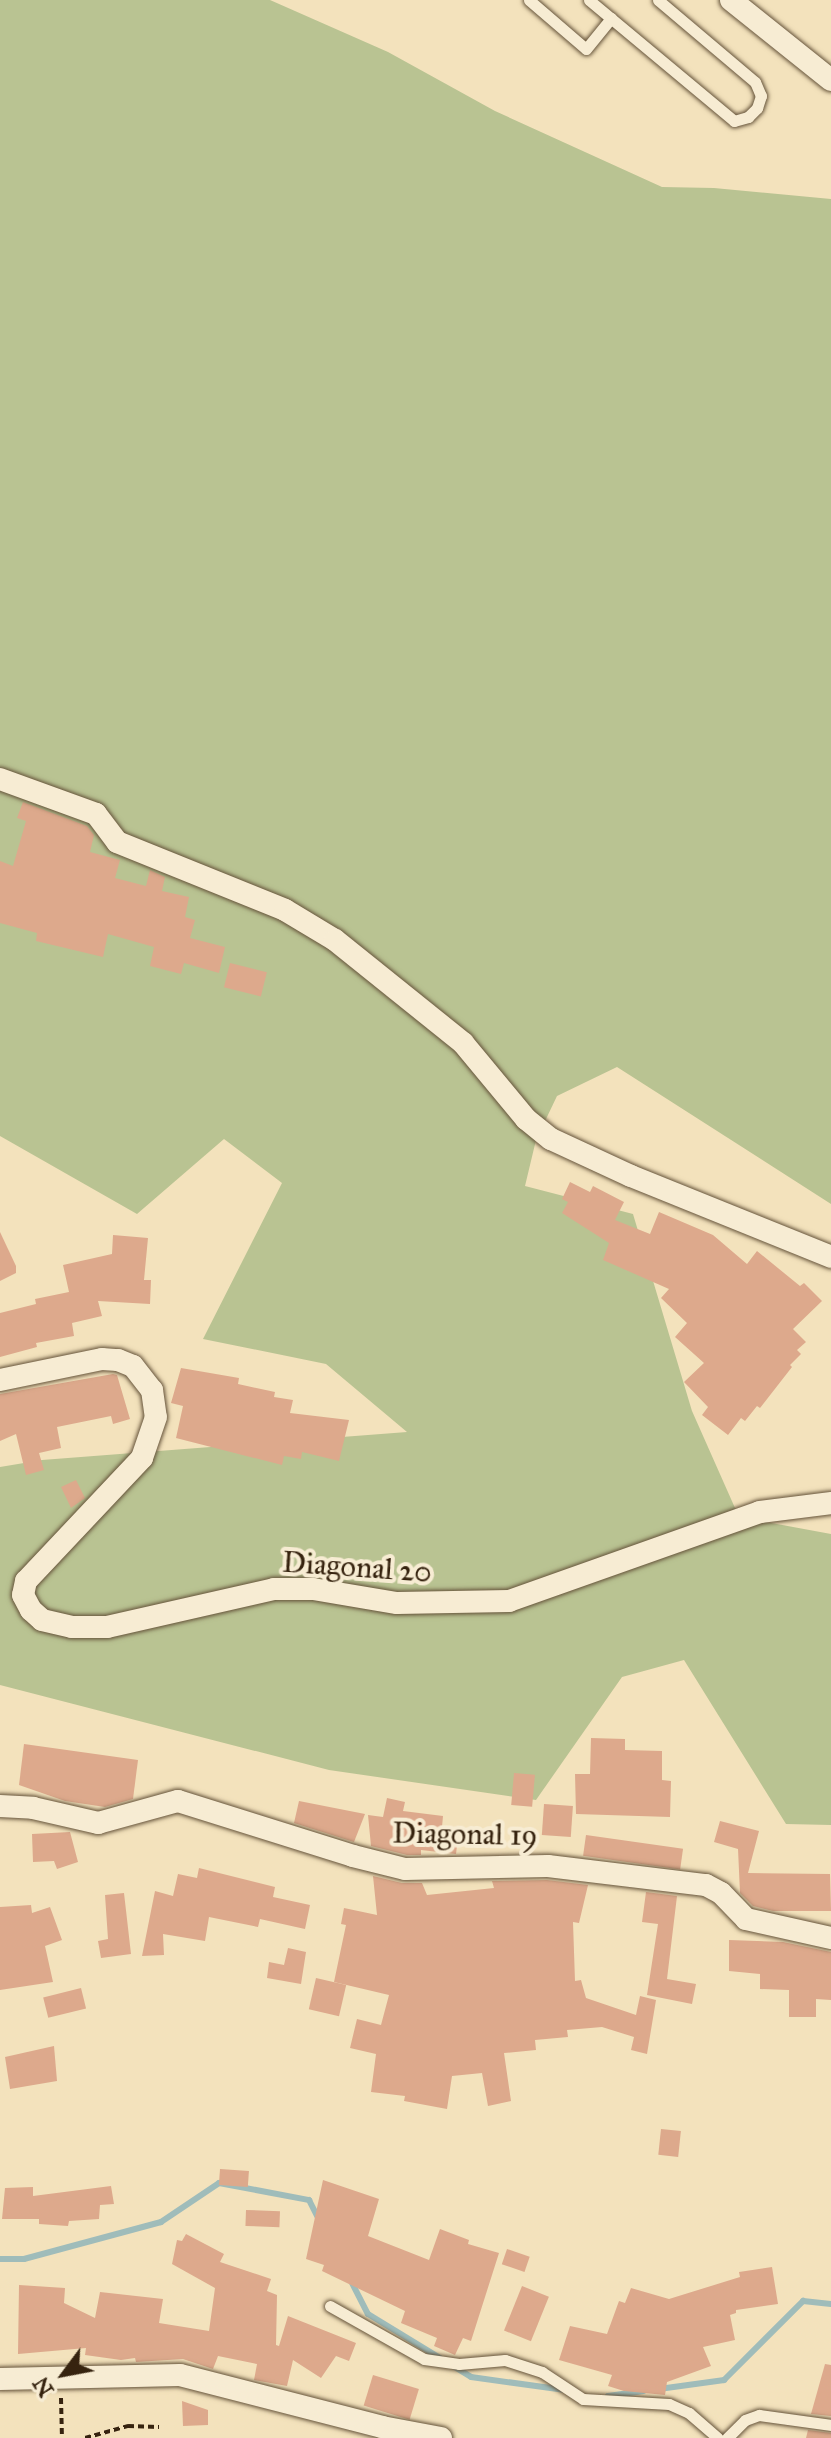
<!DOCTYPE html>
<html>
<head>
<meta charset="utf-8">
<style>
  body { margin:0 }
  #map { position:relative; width:831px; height:2438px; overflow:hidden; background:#f3e2bc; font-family:"IM FELL Great Primer",serif }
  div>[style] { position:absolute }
  .green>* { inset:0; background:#b9c392 }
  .stream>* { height:6px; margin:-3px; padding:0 3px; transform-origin:3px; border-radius:3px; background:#9fbcba }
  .building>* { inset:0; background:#dda98c; transform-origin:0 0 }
  .path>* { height:4px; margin-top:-2px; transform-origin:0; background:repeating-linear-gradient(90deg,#36230f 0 6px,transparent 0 10px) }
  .roads { filter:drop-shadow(0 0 2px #65533a) drop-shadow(0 0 2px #65533a) }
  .lane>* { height:11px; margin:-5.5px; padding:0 5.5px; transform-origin:5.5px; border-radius:5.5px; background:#f7ecd3 }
  .street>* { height:22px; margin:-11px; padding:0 11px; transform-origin:11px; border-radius:11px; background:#f7ecd3 }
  span { translate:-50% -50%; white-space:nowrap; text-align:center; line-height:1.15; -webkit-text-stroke:8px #f7ecd3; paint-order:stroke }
  .street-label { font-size:30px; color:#36230f }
  .north { position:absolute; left:24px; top:2334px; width:80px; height:80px; -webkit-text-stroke:6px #f7ecd3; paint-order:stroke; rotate:238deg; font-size:22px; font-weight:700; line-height:32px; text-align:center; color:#36230f }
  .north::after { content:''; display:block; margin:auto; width:28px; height:36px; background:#36230f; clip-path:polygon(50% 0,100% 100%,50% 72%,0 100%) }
</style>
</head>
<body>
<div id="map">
  <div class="green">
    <div style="clip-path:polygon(0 0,270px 0,388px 52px,495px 111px,662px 187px,714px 188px,831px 199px,831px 1204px,617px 1067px,557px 1096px,536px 1140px,525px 1186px,633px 1214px,692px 1411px,739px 1517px,831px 1534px,831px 1825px,786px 1824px,684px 1660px,622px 1677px,536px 1800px,329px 1770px,0 1685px,0 1467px,42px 1460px,407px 1432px,326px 1364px,203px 1339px,282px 1183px,224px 1139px,137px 1214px,0 1136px)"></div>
  </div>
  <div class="stream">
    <div style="left:0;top:2259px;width:24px"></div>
    <div style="left:24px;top:2259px;width:142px;rotate:-15.1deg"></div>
    <div style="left:161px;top:2222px;width:70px;rotate:-33.9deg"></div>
    <div style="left:219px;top:2183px;width:92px;rotate:10.7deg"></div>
    <div style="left:309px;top:2200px;width:20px;rotate:63deg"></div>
    <div style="left:351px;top:2281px;width:37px;rotate:63deg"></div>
    <div style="left:368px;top:2314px;width:84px;rotate:31.4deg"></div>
    <div style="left:453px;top:2366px;width:21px;rotate:31deg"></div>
    <div style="left:471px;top:2377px;width:95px;rotate:7.9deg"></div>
    <div style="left:659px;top:2389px;width:66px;rotate:-7.9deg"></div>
    <div style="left:724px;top:2380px;width:112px;rotate:-45deg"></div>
    <div style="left:803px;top:2301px;width:28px;rotate:6deg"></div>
    <div style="left:608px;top:2396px;width:36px;rotate:-8deg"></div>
  </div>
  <div class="building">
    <div style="clip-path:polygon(23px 802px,87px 826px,94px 835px,90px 852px,120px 860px,115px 878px,146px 886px,150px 870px,165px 877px,162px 891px,189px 897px,185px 917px,195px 920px,190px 938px,225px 947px,219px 973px,184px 963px,181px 974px,150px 966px,154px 947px,108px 934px,103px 957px,36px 941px,37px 933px,0 923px,0 861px,13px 866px,26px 821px,17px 818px)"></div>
    <div style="left:230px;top:963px;width:38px;height:25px;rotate:14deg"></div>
    <div style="clip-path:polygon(570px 1182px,590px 1192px,593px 1186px,624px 1202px,615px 1220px,650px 1234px,659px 1212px,713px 1235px,747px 1264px,757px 1251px,800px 1286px,804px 1283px,822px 1301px,793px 1329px,806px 1342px,797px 1350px,801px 1354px,790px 1365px,792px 1367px,760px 1408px,757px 1406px,745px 1421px,741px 1418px,728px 1435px,702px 1415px,708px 1407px,684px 1382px,704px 1363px,675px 1337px,687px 1323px,661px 1298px,669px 1289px,603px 1260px,609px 1243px,562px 1213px,568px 1202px,562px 1199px)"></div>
    <div style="clip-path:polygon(0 1232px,16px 1266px,16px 1273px,0 1281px)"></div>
    <div style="clip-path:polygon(113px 1235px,148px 1238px,144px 1280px,151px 1280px,150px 1304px,98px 1301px,102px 1316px,72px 1323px,74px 1336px,36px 1343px,37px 1347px,0 1357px,0 1313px,36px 1304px,35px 1299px,69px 1292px,63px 1265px,112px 1254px)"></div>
    <div style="clip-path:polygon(181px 1368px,239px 1378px,238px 1384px,275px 1392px,274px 1397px,293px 1400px,290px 1413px,349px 1420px,339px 1461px,302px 1452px,301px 1459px,284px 1456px,282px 1465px,176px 1438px,183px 1406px,171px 1403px)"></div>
    <div style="clip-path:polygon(113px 1374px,117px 1375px,130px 1419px,113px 1424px,111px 1416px,57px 1427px,61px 1448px,39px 1453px,44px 1470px,26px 1475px,16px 1434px,0 1441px,0 1394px)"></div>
    <div style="clip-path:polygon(76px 1480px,85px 1498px,71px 1508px,61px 1487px)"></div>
    <div style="clip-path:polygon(591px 1738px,625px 1739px,625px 1750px,662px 1751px,662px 1780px,671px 1781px,670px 1817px,576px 1814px,575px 1774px,590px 1774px)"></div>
    <div style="clip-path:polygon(24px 1744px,138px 1760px,133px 1799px,105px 1807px,65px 1801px,19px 1785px)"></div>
    <div style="left:514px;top:1773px;width:21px;height:32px;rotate:5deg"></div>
    <div style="clip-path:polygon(387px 1798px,405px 1802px,403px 1811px,443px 1816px,442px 1827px,459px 1829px,456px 1854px,421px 1850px,421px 1855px,407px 1855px,371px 1846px,368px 1815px,383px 1817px)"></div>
    <div style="clip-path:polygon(299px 1801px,365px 1814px,354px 1842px,294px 1823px)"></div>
    <div style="left:544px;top:1804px;width:29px;height:31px;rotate:4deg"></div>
    <div style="clip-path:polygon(720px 1821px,759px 1831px,748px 1873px,830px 1874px,831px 1911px,773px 1911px,753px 1906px,740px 1893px,738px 1849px,714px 1842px)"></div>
    <div style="clip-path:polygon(70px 1832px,78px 1862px,57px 1869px,54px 1861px,33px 1862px,32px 1834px)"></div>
    <div style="left:586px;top:1835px;width:98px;height:21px;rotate:8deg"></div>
    <div style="clip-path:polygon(199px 1868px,275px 1887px,273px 1897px,310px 1905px,305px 1929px,260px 1919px,258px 1927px,209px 1917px,205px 1941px,163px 1934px,164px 1955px,142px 1956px,155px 1891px,173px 1896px,178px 1874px,197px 1878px)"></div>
    <div style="clip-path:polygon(373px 1876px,402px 1883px,422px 1883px,427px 1895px,494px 1888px,492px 1881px,547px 1880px,588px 1885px,579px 1923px,573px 1922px,575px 1981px,581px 1980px,586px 1998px,636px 2015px,640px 1996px,656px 2000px,647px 2054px,631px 2050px,634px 2037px,602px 2027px,567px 2030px,568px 2037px,535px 2040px,536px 2050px,504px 2053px,511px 2101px,488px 2106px,482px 2073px,452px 2076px,447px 2109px,404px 2101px,405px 2096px,371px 2092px,376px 2054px,350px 2048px,357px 2019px,381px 2025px,389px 1995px,334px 1982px,346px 1925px,341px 1924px,344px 1908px,377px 1915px)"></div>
    <div style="clip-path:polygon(646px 1892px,677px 1896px,667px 1979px,696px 1984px,692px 2004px,647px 1995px,658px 1924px,642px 1922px)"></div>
    <div style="clip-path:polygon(124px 1893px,131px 1954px,101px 1958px,98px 1941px,108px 1939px,105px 1895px)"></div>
    <div style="clip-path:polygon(31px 1905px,32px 1913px,50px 1907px,62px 1940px,45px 1946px,53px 1982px,0 1990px,0 1907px)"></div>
    <div style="clip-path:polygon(729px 1940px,783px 1942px,831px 1952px,831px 2000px,816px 1999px,816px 2017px,789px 2017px,789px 1990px,760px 1989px,760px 1974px,729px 1971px)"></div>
    <div style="clip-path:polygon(288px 1948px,306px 1952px,301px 1984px,267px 1978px,269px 1962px,284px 1965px)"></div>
    <div style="left:316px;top:1978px;width:31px;height:32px;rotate:13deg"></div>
    <div style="left:81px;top:1988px;width:21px;height:39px;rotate:76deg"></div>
    <div style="clip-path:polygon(54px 2046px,57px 2081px,10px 2089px,5px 2057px)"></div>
    <div style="left:661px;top:2129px;width:20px;height:26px;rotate:6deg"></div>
    <div style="left:220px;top:2169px;width:29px;height:16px;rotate:4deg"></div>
    <div style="clip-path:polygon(323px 2180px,379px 2199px,368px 2236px,429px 2260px,440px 2229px,469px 2240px,468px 2244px,499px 2253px,471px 2341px,463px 2338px,455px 2355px,434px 2346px,437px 2338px,401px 2323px,405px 2311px,322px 2271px,324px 2265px,306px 2259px)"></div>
    <div style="clip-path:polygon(111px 2186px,114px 2204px,100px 2205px,99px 2219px,69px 2221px,68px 2226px,39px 2224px,39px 2219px,2px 2219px,5px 2188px,33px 2187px,33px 2196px)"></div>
    <div style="left:246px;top:2210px;width:34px;height:16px;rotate:2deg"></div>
    <div style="clip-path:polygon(186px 2234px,224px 2254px,220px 2262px,271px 2279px,267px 2291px,277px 2295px,276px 2345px,279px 2346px,288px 2316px,356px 2343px,349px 2361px,336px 2356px,321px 2378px,293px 2360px,287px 2386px,254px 2380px,257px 2364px,218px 2356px,213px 2369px,183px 2359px,136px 2362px,135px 2358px,121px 2360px,85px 2355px,86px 2348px,18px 2354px,19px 2285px,65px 2288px,64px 2303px,95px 2318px,100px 2292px,163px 2299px,159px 2323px,209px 2331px,215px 2288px,172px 2264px,177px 2240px,182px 2241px)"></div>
    <div style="left:507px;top:2249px;width:24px;height:16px;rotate:19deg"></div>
    <div style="clip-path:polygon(772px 2267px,778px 2304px,736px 2310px,736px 2313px,730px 2315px,735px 2340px,703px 2347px,711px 2366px,667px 2382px,665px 2395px,624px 2391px,608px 2386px,612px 2375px,559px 2360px,570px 2326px,607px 2334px,619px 2301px,625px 2303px,631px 2288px,669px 2299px,740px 2277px,739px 2272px)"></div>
    <div style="left:522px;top:2286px;width:29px;height:48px;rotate:22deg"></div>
    <div style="clip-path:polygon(825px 2364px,831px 2365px,831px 2416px,811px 2414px)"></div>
    <div style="left:373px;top:2375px;width:48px;height:32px;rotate:17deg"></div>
    <div style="clip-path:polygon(182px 2401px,208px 2410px,208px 2425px,183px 2426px)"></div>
    <div style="clip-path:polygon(808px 2430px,831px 2433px,831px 2438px,806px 2438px)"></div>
  </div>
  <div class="path">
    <div style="left:61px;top:2398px;width:40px;rotate:88.6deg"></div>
    <div style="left:85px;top:2438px;width:45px;rotate:-15.6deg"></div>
    <div style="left:128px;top:2426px;width:31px;rotate:2deg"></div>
  </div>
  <div class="roads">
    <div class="lane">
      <div style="left:529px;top:0;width:75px;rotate:40.7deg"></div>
      <div style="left:586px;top:49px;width:40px;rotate:-51deg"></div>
      <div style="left:589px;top:0;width:189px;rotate:39.8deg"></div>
      <div style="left:734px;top:121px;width:15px;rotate:-16deg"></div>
      <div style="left:748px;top:117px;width:13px;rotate:-45deg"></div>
      <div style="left:757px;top:108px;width:13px;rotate:-72deg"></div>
      <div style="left:761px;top:96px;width:15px;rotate:-113deg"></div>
      <div style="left:755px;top:82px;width:127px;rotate:-139.8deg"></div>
      <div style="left:330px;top:2306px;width:108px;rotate:29.4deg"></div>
      <div style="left:424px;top:2359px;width:35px;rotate:8deg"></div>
      <div style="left:459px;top:2364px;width:46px;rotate:-5deg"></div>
      <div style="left:505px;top:2360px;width:39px;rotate:18deg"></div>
      <div style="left:542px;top:2372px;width:49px;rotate:33.4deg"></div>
      <div style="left:583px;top:2399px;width:86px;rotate:3.3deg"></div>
      <div style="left:669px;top:2404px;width:22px;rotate:24deg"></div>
      <div style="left:689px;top:2413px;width:38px;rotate:41deg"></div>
      <div style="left:727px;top:2438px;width:25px;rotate:-45deg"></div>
      <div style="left:745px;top:2420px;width:15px;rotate:-20deg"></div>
      <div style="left:759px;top:2415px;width:73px;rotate:7.9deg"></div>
    </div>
    <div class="street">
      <div style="left:731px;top:0;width:128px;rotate:38.7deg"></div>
      <div style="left:0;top:779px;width:102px;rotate:20deg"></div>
      <div style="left:96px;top:814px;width:35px;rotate:53deg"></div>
      <div style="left:117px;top:842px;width:181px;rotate:22deg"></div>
      <div style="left:285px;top:910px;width:58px;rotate:31deg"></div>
      <div style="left:335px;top:940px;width:164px;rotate:38.8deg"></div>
      <div style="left:463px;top:1043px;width:99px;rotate:50.3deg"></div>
      <div style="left:526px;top:1119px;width:32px;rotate:39deg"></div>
      <div style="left:551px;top:1139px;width:88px;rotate:24.8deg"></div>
      <div style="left:631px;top:1176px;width:216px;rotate:22deg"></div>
      <div style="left:0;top:1380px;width:104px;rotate:-11.6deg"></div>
      <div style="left:102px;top:1359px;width:16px;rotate:4deg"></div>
      <div style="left:118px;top:1360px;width:16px;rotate:22deg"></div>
      <div style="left:133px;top:1366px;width:31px;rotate:52deg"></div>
      <div style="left:152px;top:1390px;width:27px;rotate:82deg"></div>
      <div style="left:156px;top:1417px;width:43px;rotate:108.9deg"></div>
      <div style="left:142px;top:1458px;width:169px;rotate:133.3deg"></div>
      <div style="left:26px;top:1581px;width:14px;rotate:102deg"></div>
      <div style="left:23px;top:1595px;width:17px;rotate:62deg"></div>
      <div style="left:31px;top:1610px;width:15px;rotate:42deg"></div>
      <div style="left:42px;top:1620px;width:31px;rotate:13deg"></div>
      <div style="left:72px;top:1627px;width:35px"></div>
      <div style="left:107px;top:1627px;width:171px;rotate:-12.8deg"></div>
      <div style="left:274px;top:1589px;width:39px"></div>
      <div style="left:313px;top:1589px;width:85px;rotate:9.5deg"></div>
      <div style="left:397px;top:1603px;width:112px;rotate:-1deg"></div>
      <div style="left:509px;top:1601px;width:266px;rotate:-19.5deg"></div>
      <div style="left:760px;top:1512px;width:72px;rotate:-7.2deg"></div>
      <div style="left:0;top:1806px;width:33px;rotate:3deg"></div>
      <div style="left:33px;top:1808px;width:67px;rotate:13deg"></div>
      <div style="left:98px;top:1823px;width:83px;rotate:-15.4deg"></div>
      <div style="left:178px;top:1801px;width:183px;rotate:17.4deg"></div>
      <div style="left:353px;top:1856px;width:54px;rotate:14deg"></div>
      <div style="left:405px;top:1869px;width:143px;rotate:-1.2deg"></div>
      <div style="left:548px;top:1866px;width:159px;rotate:6.9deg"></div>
      <div style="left:706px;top:1885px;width:17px;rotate:28deg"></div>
      <div style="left:721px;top:1893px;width:36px;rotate:46deg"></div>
      <div style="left:746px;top:1919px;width:87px;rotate:12.6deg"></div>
      <div style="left:0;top:2379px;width:180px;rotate:-1.3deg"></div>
      <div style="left:180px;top:2375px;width:209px;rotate:14.4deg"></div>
      <div style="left:382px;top:2427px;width:60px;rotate:10.6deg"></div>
    </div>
  </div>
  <div class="street-label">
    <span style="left:357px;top:1567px;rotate:4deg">Diagonal 20</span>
    <span style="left:465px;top:1834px;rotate:1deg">Diagonal 19</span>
  </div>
  <div class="north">N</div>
</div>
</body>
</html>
